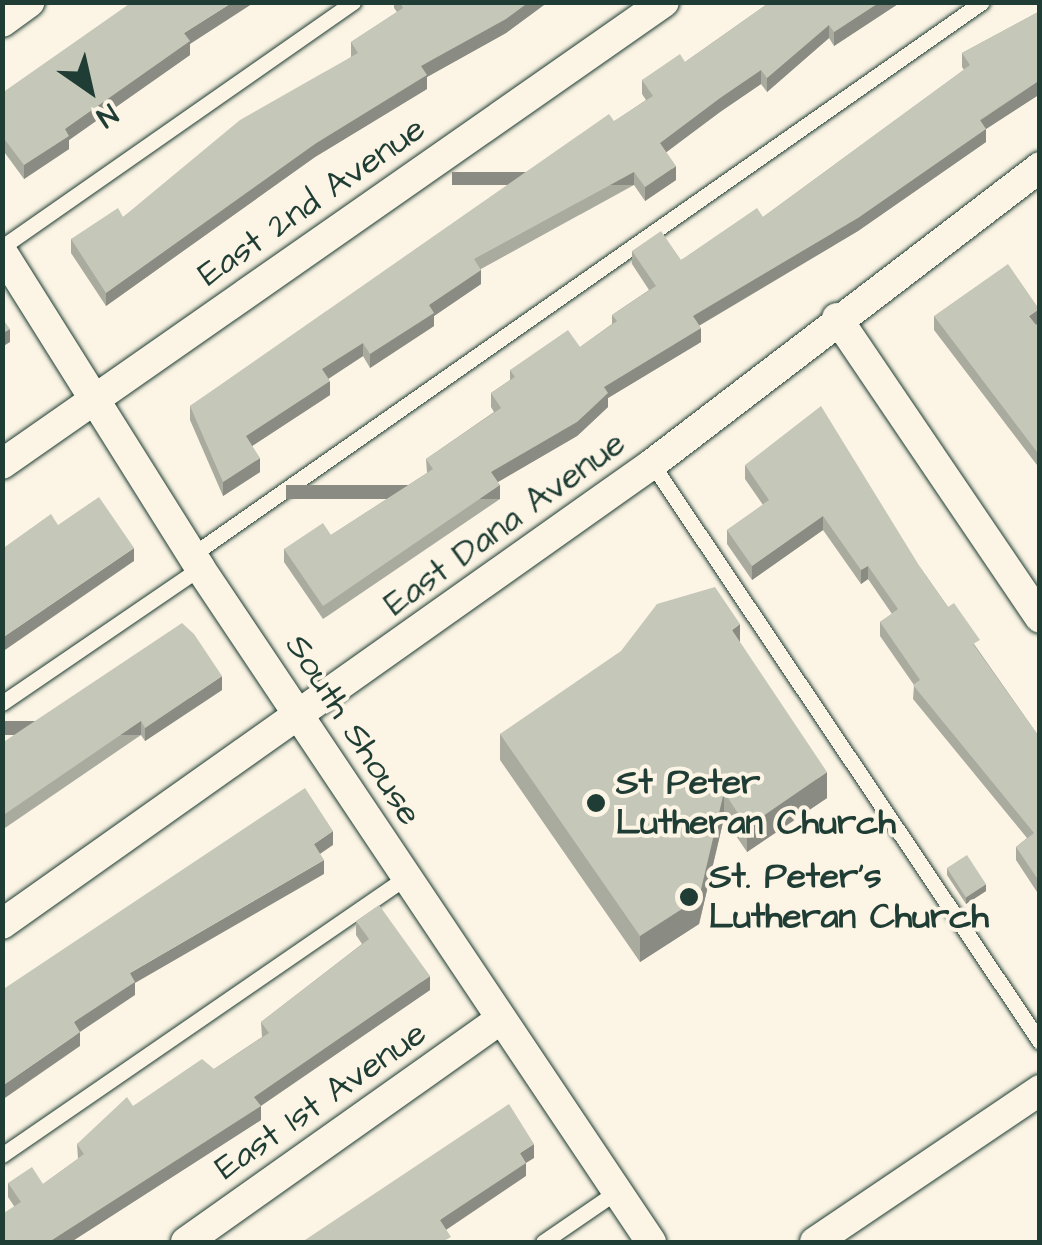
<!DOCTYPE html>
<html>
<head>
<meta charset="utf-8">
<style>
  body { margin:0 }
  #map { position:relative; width:1042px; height:1245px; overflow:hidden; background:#fcf5e5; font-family:"Architects Daughter",sans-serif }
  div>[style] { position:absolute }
  .roads { filter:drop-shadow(0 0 2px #1f3d34) drop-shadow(0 0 2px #1f3d34) }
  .service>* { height:15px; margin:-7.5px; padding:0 7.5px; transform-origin:7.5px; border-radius:7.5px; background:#fcf5e5 }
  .minor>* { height:30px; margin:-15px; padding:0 15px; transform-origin:15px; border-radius:15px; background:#fcf5e5 }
  .wall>* { inset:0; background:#a9ab9f }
  .shaded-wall>* { inset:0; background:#8a8b82; transform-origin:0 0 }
  .building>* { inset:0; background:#c5c7b9; transform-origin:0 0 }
  .dots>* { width:28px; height:28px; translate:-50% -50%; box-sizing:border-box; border:5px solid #fcf5e5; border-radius:50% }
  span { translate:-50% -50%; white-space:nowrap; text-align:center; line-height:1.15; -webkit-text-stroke:8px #fcf5e5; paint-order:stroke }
  .street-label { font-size:35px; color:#1f3d34 }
  .poi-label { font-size:35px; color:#1f3d34; font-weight:700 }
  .left { translate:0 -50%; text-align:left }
  .frame { position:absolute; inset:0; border:5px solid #1f3d34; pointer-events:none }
  .north { position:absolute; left:40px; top:40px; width:100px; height:100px; -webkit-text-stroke:8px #fcf5e5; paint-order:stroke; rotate:146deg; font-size:28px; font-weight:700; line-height:40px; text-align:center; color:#1f3d34 }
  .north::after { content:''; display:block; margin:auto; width:35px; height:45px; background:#1f3d34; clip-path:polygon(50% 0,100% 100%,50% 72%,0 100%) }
</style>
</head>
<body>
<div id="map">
  <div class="roads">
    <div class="service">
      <div style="left:2px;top:247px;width:428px;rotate:-34.9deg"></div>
      <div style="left:652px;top:464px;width:696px;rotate:56.13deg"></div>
      <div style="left:192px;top:555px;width:964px;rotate:-34.99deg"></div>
      <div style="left:2px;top:703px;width:240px;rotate:-34.3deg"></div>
      <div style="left:2px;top:1155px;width:489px;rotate:-34.5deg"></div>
      <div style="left:543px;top:1242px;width:88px;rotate:-34.4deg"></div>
    </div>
    <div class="minor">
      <div style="left:2px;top:22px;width:34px;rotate:-36deg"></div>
      <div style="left:2px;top:252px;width:373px;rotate:57.9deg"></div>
      <div style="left:200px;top:568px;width:811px;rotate:56.21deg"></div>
      <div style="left:837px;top:318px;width:362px;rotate:55.9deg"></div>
      <div style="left:2px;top:464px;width:807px;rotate:-34.91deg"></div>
      <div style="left:2px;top:924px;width:796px;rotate:-35.29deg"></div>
      <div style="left:652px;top:464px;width:489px;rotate:-37.4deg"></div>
      <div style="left:186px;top:1242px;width:384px;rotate:-35.3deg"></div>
      <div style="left:815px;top:1242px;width:272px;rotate:-34deg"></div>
    </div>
  </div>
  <div class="wall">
    <div style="clip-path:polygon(394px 2px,548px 2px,506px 33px,427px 77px,427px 89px,315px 157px,106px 306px,71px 253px,71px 239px,123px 217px,351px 57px,351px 42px,397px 12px,394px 8px)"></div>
    <div style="clip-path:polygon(770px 2px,901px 2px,834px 46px,829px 38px,767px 92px,761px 84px,720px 112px,666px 152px,676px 180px,645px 201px,634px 185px,481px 269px,481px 284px,434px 316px,434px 326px,370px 368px,363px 356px,328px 379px,330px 395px,252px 446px,260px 472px,223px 496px,190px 420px,190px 406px,646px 100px,642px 94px,642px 80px,685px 62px)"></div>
    <div style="clip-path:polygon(1040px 11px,1040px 94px,986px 129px,986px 142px,858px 231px,699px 326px,701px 342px,608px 398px,608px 407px,577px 436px,498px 482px,500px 499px,323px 619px,284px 562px,284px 549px,331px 535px,427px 473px,426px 459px,494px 412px,491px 407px,491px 393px,510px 380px,510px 370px,580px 347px,612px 324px,612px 315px,649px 290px,632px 264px,632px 251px,681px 260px,763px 217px,964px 70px,962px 67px,962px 53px)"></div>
    <div style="clip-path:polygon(190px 44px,190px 55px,69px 140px,69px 149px,24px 179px,2px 149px,2px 93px)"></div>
    <div style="clip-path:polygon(934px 316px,1039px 323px,1036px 325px,1040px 330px,1040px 469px,934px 330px)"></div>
    <div style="clip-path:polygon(745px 465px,920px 567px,1040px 738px,1037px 892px,1016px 860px,1016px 847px,1027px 838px,913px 699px,914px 685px,880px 636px,880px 622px,892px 614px,868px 579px,861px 584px,823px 530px,752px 580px,727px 544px,727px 530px,763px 505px,745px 479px)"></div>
    <div style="clip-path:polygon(740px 643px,827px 798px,747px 852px,724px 818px,699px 924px,640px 962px,500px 760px,500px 734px)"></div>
    <div style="clip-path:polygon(222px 690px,145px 741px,141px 735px,2px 830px,2px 743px)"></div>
    <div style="clip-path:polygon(947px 868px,986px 891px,966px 904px,947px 875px)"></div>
    <div style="clip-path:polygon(356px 921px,430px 990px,261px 1106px,261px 1120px,71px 1242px,2px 1242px,14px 1206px,8px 1197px,8px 1183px,43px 1184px,78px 1159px,77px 1144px,133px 1106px,214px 1069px,262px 1037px,261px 1022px,362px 944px,356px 935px)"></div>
  </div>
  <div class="shaded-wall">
    <div style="clip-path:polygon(233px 2px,255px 2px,190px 44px,190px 55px,69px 140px,69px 149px,24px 179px,24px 165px,65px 129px,184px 33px)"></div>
    <div style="clip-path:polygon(529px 2px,548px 2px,506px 33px,427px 77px,427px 89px,315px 157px,106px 306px,106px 293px,421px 66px)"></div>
    <div style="clip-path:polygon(880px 2px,901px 2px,834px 46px,834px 32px)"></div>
    <div style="clip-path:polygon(829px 25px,829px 38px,767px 92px,767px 78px)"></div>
    <div style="clip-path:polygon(761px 70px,761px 84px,720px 112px,660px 157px,660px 143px,720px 98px)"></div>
    <div style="clip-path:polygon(1040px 80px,1040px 94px,986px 129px,986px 142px,858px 231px,693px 329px,693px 316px)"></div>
    <div style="clip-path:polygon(676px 166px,676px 180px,645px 201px,645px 187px)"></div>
    <div style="left:634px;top:172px;width:13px;height:182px;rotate:90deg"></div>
    <div style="clip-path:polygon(481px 270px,481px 284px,434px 316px,434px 326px,370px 368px,370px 354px,429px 305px)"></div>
    <div style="clip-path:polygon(1039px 309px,1039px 323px,1029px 329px,1029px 316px)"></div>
    <div style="clip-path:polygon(701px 328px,701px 342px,608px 398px,608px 407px,577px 436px,491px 486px,491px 472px,604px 387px)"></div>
    <div style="clip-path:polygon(10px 329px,10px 342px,2px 347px,2px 333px)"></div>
    <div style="clip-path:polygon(363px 343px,363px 356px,322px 383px,322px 369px)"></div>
    <div style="clip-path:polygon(330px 381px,330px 395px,246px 450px,246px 436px)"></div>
    <div style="clip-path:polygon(260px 458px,260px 472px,223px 496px,223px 482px)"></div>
    <div style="left:500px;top:485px;width:14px;height:214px;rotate:90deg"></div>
    <div style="clip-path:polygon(823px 516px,823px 530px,752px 580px,752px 566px)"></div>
    <div style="clip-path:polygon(134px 548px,134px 561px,2px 652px,2px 638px)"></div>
    <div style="clip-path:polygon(868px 566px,868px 579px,861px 584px,861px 570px)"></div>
    <div style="clip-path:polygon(740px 624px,740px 650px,732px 630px)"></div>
    <div style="clip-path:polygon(222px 676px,222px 690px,145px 741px,145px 728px)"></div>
    <div style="left:141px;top:721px;width:14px;height:168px;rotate:90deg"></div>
    <div style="clip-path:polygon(827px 772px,827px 798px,747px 852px,747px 827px)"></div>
    <div style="clip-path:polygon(724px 792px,724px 818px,699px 924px,640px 962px,640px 936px)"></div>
    <div style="clip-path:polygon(333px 831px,333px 845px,314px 858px,314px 844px)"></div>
    <div style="clip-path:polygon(324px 860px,324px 874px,135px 983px,135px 995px,74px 1036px,74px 1022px,130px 973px)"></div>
    <div style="clip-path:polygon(986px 884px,986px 891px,966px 904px,966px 897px)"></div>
    <div style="clip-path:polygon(430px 976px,430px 990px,256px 1109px,261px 1106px,261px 1120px,71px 1242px,49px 1242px,254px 1097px)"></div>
    <div style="clip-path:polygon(80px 1032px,80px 1046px,2px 1100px,2px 1086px)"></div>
    <div style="clip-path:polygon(534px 1144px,534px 1158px,526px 1163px,526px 1176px,440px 1234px,440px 1220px,520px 1153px)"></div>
  </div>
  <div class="building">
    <div style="clip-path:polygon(132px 2px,233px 2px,184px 33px,190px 41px,65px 129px,69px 136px,24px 165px,2px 136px,2px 93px)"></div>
    <div style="clip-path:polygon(400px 2px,529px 2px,506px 19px,421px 66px,427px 75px,315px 144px,106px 293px,71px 239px,118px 208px,123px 217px,240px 120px,358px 53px,351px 42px,403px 8px)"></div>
    <div style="clip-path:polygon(770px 2px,880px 2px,834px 32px,829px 25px,767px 78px,761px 70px,720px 98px,660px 143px,676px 166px,645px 187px,634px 172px,474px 259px,481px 270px,429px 305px,434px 313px,370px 354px,363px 343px,322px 369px,330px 381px,246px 436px,260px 458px,223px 482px,190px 406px,609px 114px,614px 121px,653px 96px,642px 80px,680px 54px,685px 62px)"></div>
    <div style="clip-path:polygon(1040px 11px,1040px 80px,980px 120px,986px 129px,858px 218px,693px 316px,701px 328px,604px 387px,608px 393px,577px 422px,491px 472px,500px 485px,323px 606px,284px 549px,323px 523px,331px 535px,433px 469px,426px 459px,501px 408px,491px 393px,515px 377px,510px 370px,568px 330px,580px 347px,617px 321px,612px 315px,656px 286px,632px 251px,661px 231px,681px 260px,757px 208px,763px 217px,970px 65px,962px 53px)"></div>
    <div style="clip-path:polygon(1008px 264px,1039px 309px,1029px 316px,1040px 330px,1040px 456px,934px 316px)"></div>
    <div style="clip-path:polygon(2px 318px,10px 329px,2px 333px)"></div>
    <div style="clip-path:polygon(821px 406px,920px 567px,948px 607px,954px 603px,980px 640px,973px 644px,1040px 738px,1040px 877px,1037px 878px,1016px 847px,1034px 833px,913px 685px,920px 680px,880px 622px,898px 609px,868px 566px,861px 570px,823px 516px,752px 566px,727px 530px,769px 500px,745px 465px)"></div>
    <div style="clip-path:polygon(99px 497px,134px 548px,2px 638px,2px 549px,51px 514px,58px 525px)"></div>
    <div style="clip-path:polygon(715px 587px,740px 624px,732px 630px,827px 772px,747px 827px,724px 792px,699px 898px,640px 936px,500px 734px,621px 651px,657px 604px)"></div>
    <div style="clip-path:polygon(182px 623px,194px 634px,222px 676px,145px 728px,141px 721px,2px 816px,2px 743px)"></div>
    <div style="clip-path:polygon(305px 788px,333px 831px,314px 844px,324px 860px,130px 973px,135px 982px,74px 1022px,80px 1032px,2px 1086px,2px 990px)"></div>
    <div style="left:967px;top:855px;width:35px;height:24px;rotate:57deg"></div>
    <div style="clip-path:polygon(379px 905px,430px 976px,254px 1097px,261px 1106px,49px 1242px,2px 1242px,2px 1214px,21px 1202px,8px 1183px,32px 1167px,43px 1184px,84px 1154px,77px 1144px,127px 1097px,133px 1106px,202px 1059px,214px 1069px,269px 1033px,261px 1022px,369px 939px,356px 921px)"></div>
    <div style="clip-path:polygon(509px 1104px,534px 1144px,520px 1153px,526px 1163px,440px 1220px,451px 1237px,442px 1242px,302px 1242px)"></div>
  </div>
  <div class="dots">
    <div style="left:596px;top:803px;background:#1f3d34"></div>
    <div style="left:689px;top:897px;background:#1f3d34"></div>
  </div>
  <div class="street-label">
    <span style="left:312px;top:202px;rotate:-35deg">East 2nd Avenue</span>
    <span style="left:505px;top:524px;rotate:-36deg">East Dana Avenue</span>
    <span style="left:353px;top:730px;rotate:57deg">South Shouse</span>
    <span style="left:321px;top:1101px;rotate:-35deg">East 1st Avenue</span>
  </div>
  <div class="poi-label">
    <span class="left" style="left:616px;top:803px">St Peter<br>Lutheran Church</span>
    <span class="left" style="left:709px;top:897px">St. Peter's<br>Lutheran Church</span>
  </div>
  <div class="frame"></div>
  <div class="north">N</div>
</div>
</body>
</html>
